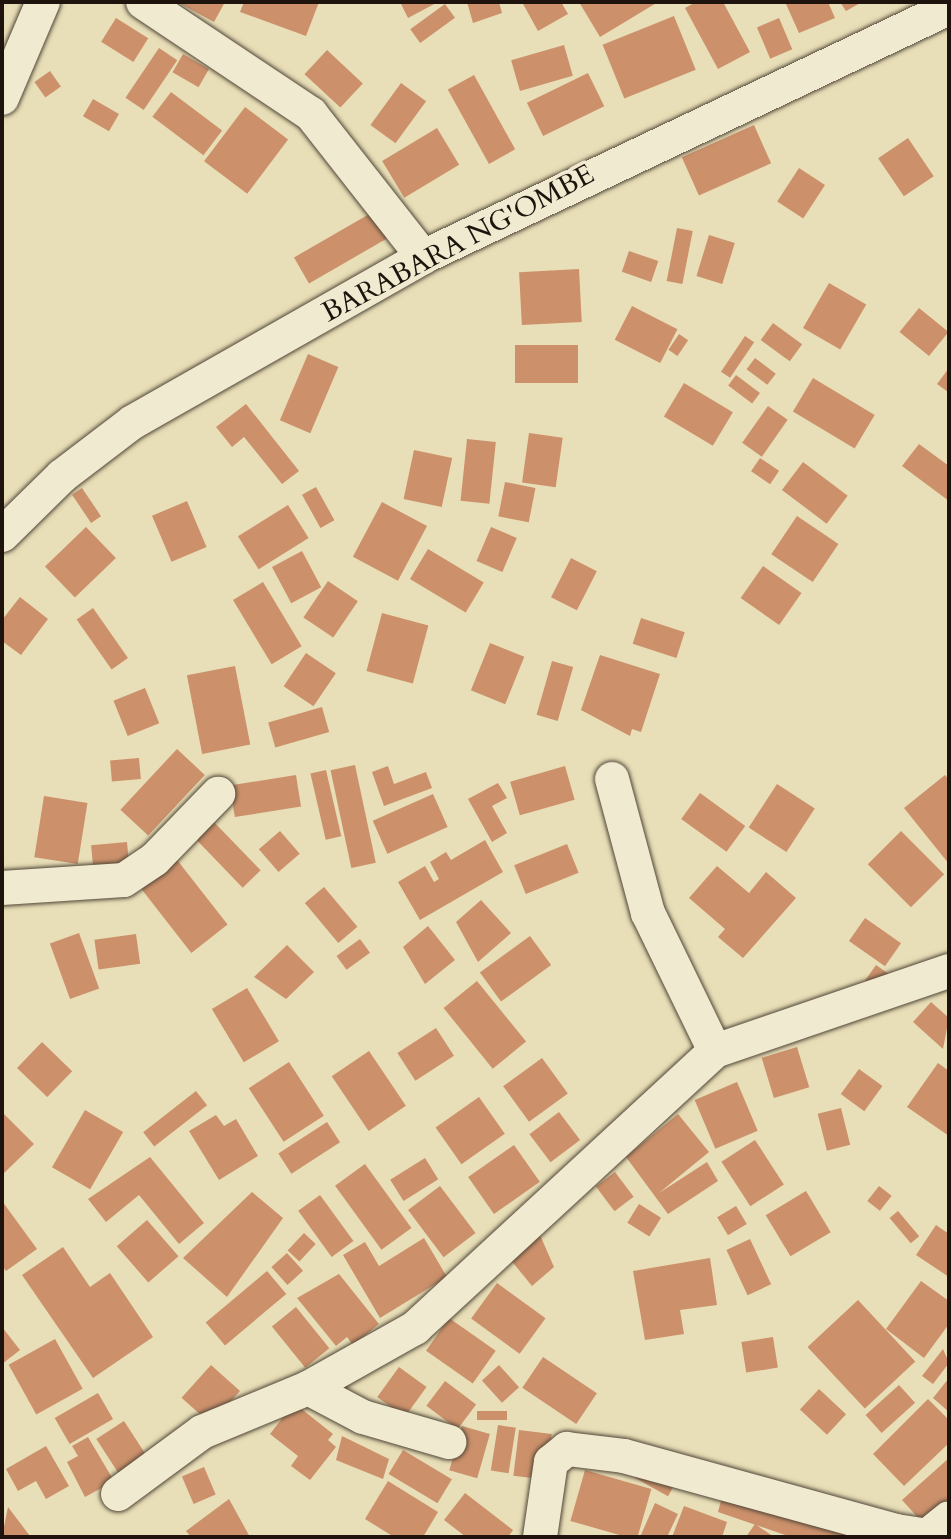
<!DOCTYPE html>
<html>
<head>
<meta charset="utf-8">
<style>
  body { margin:0 }
  #map { position:relative; width:951px; height:1539px; overflow:hidden; background:#e8deb7; font-family:Cardo,serif }
  div>[style] { position:absolute }
  .building>* { inset:0; background:#cc916b; transform-origin:0 0 }
  .roads { filter:drop-shadow(0 0 2px #514638) drop-shadow(0 0 2px #514638) }
  .street>* { height:34px; margin:-17px; padding:0 17px; transform-origin:17px; border-radius:17px; background:#f0ead0 }
  span { translate:-50% -50%; white-space:nowrap; text-align:center; line-height:1.15; -webkit-text-stroke:7px #f0ead0; paint-order:stroke }
  .street-label { font-size:28px; color:#1f140d }
  .frame { position:absolute; inset:0; border:4px solid #1f140d; pointer-events:none }
</style>
</head>
<body>
<div id="map">
  <div class="building">
    <div style="clip-path:polygon(177px 2px,225px 2px,214px 22px)"></div>
    <div style="clip-path:polygon(244px 2px,319px 2px,306px 36px,240px 12px)"></div>
    <div style="clip-path:polygon(400px 2px,438px 2px,408px 18px)"></div>
    <div style="clip-path:polygon(467px 2px,499px 2px,502px 13px,473px 23px)"></div>
    <div style="clip-path:polygon(522px 2px,561px 2px,568px 14px,538px 31px)"></div>
    <div style="clip-path:polygon(579px 2px,658px 2px,600px 37px)"></div>
    <div style="clip-path:polygon(696px 2px,723px 2px,750px 52px,718px 69px,685px 8px)"></div>
    <div style="clip-path:polygon(828px 2px,835px 18px,799px 33px,786px 4px)"></div>
    <div style="clip-path:polygon(840px 2px,862px 2px,846px 11px)"></div>
    <div style="left:445px;top:4px;width:17px;height:43px;rotate:54deg"></div>
    <div style="left:674px;top:16px;width:58px;height:77px;rotate:68deg"></div>
    <div style="left:116px;top:18px;width:38px;height:28px;rotate:32deg"></div>
    <div style="left:779px;top:18px;width:34px;height:24px;rotate:67deg"></div>
    <div style="left:564px;top:45px;width:32px;height:55px;rotate:74deg"></div>
    <div style="left:159px;top:48px;width:22px;height:60px;rotate:34deg"></div>
    <div style="left:327px;top:50px;width:49px;height:33px;rotate:43deg"></div>
    <div style="left:183px;top:54px;width:30px;height:21px;rotate:30deg"></div>
    <div style="left:50px;top:71px;width:19px;height:19px;rotate:55deg"></div>
    <div style="left:588px;top:73px;width:37px;height:68px;rotate:64deg"></div>
    <div style="left:474px;top:75px;width:85px;height:30px;rotate:61deg"></div>
    <div style="left:401px;top:83px;width:31px;height:52px;rotate:36deg"></div>
    <div style="left:171px;top:92px;width:64px;height:31px;rotate:37deg"></div>
    <div style="left:93px;top:99px;width:30px;height:20px;rotate:30deg"></div>
    <div style="left:245px;top:107px;width:54px;height:68px;rotate:37deg"></div>
    <div style="left:754px;top:125px;width:42px;height:79px;rotate:66deg"></div>
    <div style="left:437px;top:128px;width:43px;height:64px;rotate:59deg"></div>
    <div style="left:908px;top:138px;width:46px;height:36px;rotate:56deg"></div>
    <div style="left:799px;top:168px;width:31px;height:40px;rotate:33deg"></div>
    <div style="left:378px;top:209px;width:30px;height:97px;rotate:60deg"></div>
    <div style="left:677px;top:228px;width:16px;height:54px;rotate:11deg"></div>
    <div style="left:709px;top:235px;width:27px;height:43px;rotate:17deg"></div>
    <div style="left:629px;top:251px;width:31px;height:22px;rotate:19deg"></div>
    <div style="left:579px;top:269px;width:53px;height:60px;rotate:87deg"></div>
    <div style="left:829px;top:283px;width:43px;height:52px;rotate:30deg"></div>
    <div style="left:632px;top:306px;width:51px;height:38px;rotate:27deg"></div>
    <div style="left:919px;top:308px;width:38px;height:31px;rotate:39deg"></div>
    <div style="left:773px;top:323px;width:36px;height:21px;rotate:36deg"></div>
    <div style="left:679px;top:334px;width:11px;height:19px;rotate:34deg"></div>
    <div style="left:745px;top:336px;width:11px;height:43px;rotate:34deg"></div>
    <div style="left:578px;top:345px;width:38px;height:63px;rotate:90deg"></div>
    <div style="left:308px;top:354px;width:33px;height:72px;rotate:23deg"></div>
    <div style="left:755px;top:358px;width:26px;height:14px;rotate:37deg"></div>
    <div style="clip-path:polygon(949px 368px,949px 391px,948px 392px,937px 384px)"></div>
    <div style="left:736px;top:375px;width:30px;height:13px;rotate:37deg"></div>
    <div style="left:813px;top:378px;width:72px;height:39px;rotate:31deg"></div>
    <div style="left:684px;top:383px;width:57px;height:39px;rotate:31deg"></div>
    <div style="clip-path:polygon(246px 404px,299px 471px,282px 484px,244px 437px,232px 447px,216px 427px)"></div>
    <div style="left:768px;top:406px;width:24px;height:45px;rotate:35deg"></div>
    <div style="left:529px;top:433px;width:34px;height:50px;rotate:8deg"></div>
    <div style="left:467px;top:439px;width:29px;height:62px;rotate:6deg"></div>
    <div style="clip-path:polygon(919px 444px,949px 466px,949px 501px,902px 466px)"></div>
    <div style="left:414px;top:450px;width:39px;height:50px;rotate:12deg"></div>
    <div style="left:760px;top:458px;width:23px;height:16px;rotate:34deg"></div>
    <div style="left:803px;top:462px;width:56px;height:35px;rotate:37deg"></div>
    <div style="left:505px;top:482px;width:31px;height:35px;rotate:11deg"></div>
    <div style="left:316px;top:487px;width:38px;height:16px;rotate:61deg"></div>
    <div style="left:82px;top:488px;width:34px;height:12px;rotate:56deg"></div>
    <div style="left:187px;top:501px;width:50px;height:38px;rotate:67deg"></div>
    <div style="left:382px;top:502px;width:51px;height:62px;rotate:28deg"></div>
    <div style="left:288px;top:505px;width:39px;height:59px;rotate:58deg"></div>
    <div style="left:797px;top:516px;width:50px;height:46px;rotate:34deg"></div>
    <div style="left:86px;top:527px;width:43px;height:57px;rotate:46deg"></div>
    <div style="left:491px;top:527px;width:28px;height:37px;rotate:23deg"></div>
    <div style="left:428px;top:549px;width:65px;height:35px;rotate:31deg"></div>
    <div style="left:302px;top:551px;width:41px;height:34px;rotate:62deg"></div>
    <div style="left:571px;top:558px;width:29px;height:44px;rotate:27deg"></div>
    <div style="left:763px;top:566px;width:47px;height:39px;rotate:35deg"></div>
    <div style="left:328px;top:581px;width:36px;height:44px;rotate:34deg"></div>
    <div style="left:263px;top:582px;width:75px;height:35px;rotate:59deg"></div>
    <div style="clip-path:polygon(20px 597px,48px 619px,21px 655px,2px 641px,2px 620px)"></div>
    <div style="left:93px;top:608px;width:61px;height:20px;rotate:55deg"></div>
    <div style="left:382px;top:613px;width:48px;height:60px;rotate:15deg"></div>
    <div style="left:641px;top:618px;width:46px;height:27px;rotate:18deg"></div>
    <div style="left:490px;top:643px;width:37px;height:51px;rotate:22deg"></div>
    <div style="left:306px;top:653px;width:36px;height:40px;rotate:34deg"></div>
    <div style="clip-path:polygon(600px 655px,660px 674px,641px 732px,632px 729px,630px 736px,581px 710px)"></div>
    <div style="left:552px;top:661px;width:22px;height:56px;rotate:16deg"></div>
    <div style="left:235px;top:666px;width:80px;height:49px;rotate:79deg"></div>
    <div style="left:145px;top:688px;width:38px;height:34px;rotate:68deg"></div>
    <div style="left:322px;top:707px;width:26px;height:56px;rotate:74deg"></div>
    <div style="left:177px;top:749px;width:38px;height:83px;rotate:43deg"></div>
    <div style="left:139px;top:758px;width:21px;height:29px;rotate:85deg"></div>
    <div style="left:355px;top:765px;width:100px;height:25px;rotate:78deg"></div>
    <div style="clip-path:polygon(388px 766px,394px 784px,426px 772px,432px 788px,384px 806px,372px 772px)"></div>
    <div style="left:565px;top:766px;width:35px;height:57px;rotate:74deg"></div>
    <div style="left:326px;top:770px;width:68px;height:16px;rotate:77deg"></div>
    <div style="left:296px;top:775px;width:32px;height:67px;rotate:81deg"></div>
    <div style="clip-path:polygon(945px 775px,949px 780px,949px 864px,904px 808px)"></div>
    <div style="clip-path:polygon(498px 783px,507px 798px,492px 806px,507px 833px,492px 842px,468px 799px)"></div>
    <div style="left:777px;top:784px;width:45px;height:52px;rotate:33deg"></div>
    <div style="left:700px;top:793px;width:56px;height:32px;rotate:36deg"></div>
    <div style="left:433px;top:794px;width:36px;height:66px;rotate:66deg"></div>
    <div style="left:44px;top:796px;width:44px;height:62px;rotate:9deg"></div>
    <div style="left:212px;top:820px;width:70px;height:25px;rotate:46deg"></div>
    <div style="left:280px;top:831px;width:30px;height:28px;rotate:49deg"></div>
    <div style="left:901px;top:831px;width:61px;height:47px;rotate:45deg"></div>
    <div style="clip-path:polygon(485px 840px,503px 872px,420px 920px,398px 882px,425px 866px,434px 882px,439px 879px,430px 862px,446px 852px,451px 860px)"></div>
    <div style="left:127px;top:842px;width:21px;height:36px;rotate:85deg"></div>
    <div style="left:567px;top:844px;width:31px;height:57px;rotate:68deg"></div>
    <div style="left:174px;top:856px;width:87px;height:46px;rotate:52deg"></div>
    <div style="clip-path:polygon(717px 866px,749px 893px,766px 872px,796px 898px,743px 958px,718px 937px,725px 929px,689px 898px)"></div>
    <div style="left:324px;top:887px;width:52px;height:25px;rotate:50deg"></div>
    <div style="clip-path:polygon(481px 900px,511px 933px,478px 962px,456px 922px)"></div>
    <div style="left:865px;top:918px;width:44px;height:28px;rotate:35deg"></div>
    <div style="clip-path:polygon(428px 926px,455px 960px,425px 984px,403px 947px)"></div>
    <div style="left:79px;top:933px;width:59px;height:31px;rotate:70deg"></div>
    <div style="left:136px;top:934px;width:30px;height:42px;rotate:82deg"></div>
    <div style="left:530px;top:936px;width:36px;height:62px;rotate:54deg"></div>
    <div style="left:360px;top:939px;width:17px;height:29px;rotate:54deg"></div>
    <div style="clip-path:polygon(287px 945px,314px 972px,286px 999px,254px 977px)"></div>
    <div style="left:876px;top:965px;width:19px;height:19px;rotate:35deg"></div>
    <div style="left:477px;top:981px;width:78px;height:43px;rotate:51deg"></div>
    <div style="left:247px;top:988px;width:62px;height:41px;rotate:59deg"></div>
    <div style="clip-path:polygon(931px 1002px,949px 1018px,943px 1049px,913px 1022px)"></div>
    <div style="left:436px;top:1028px;width:33px;height:46px;rotate:57deg"></div>
    <div style="left:42px;top:1042px;width:42px;height:36px;rotate:44deg"></div>
    <div style="left:797px;top:1047px;width:42px;height:37px;rotate:73deg"></div>
    <div style="left:369px;top:1051px;width:66px;height:45px;rotate:56deg"></div>
    <div style="left:542px;top:1058px;width:44px;height:48px;rotate:54deg"></div>
    <div style="left:289px;top:1062px;width:64px;height:48px;rotate:57deg"></div>
    <div style="clip-path:polygon(938px 1063px,949px 1071px,949px 1136px,907px 1107px)"></div>
    <div style="left:859px;top:1069px;width:29px;height:31px;rotate:36deg"></div>
    <div style="left:737px;top:1082px;width:53px;height:46px;rotate:67deg"></div>
    <div style="left:196px;top:1091px;width:18px;height:67px;rotate:52deg"></div>
    <div style="left:479px;top:1097px;width:45px;height:53px;rotate:55deg"></div>
    <div style="left:841px;top:1108px;width:38px;height:24px;rotate:76deg"></div>
    <div style="left:85px;top:1110px;width:44px;height:66px;rotate:30deg"></div>
    <div style="clip-path:polygon(2px 1112px,34px 1144px,2px 1175px)"></div>
    <div style="left:559px;top:1112px;width:35px;height:37px;rotate:53deg"></div>
    <div style="clip-path:polygon(678px 1114px,709px 1152px,659px 1193px,707px 1162px,718px 1181px,668px 1214px,626px 1157px)"></div>
    <div style="clip-path:polygon(216px 1115px,224px 1126px,236px 1119px,258px 1156px,219px 1180px,189px 1131px)"></div>
    <div style="left:327px;top:1122px;width:24px;height:58px;rotate:57deg"></div>
    <div style="left:755px;top:1140px;width:53px;height:40px;rotate:57deg"></div>
    <div style="left:514px;top:1145px;width:45px;height:56px;rotate:55deg"></div>
    <div style="clip-path:polygon(150px 1157px,204px 1223px,179px 1244px,139px 1195px,106px 1222px,88px 1199px)"></div>
    <div style="left:425px;top:1158px;width:25px;height:41px;rotate:58deg"></div>
    <div style="left:365px;top:1164px;width:79px;height:37px;rotate:54deg"></div>
    <div style="left:615px;top:1172px;width:31px;height:24px;rotate:53deg"></div>
    <div style="left:440px;top:1186px;width:59px;height:40px;rotate:53deg"></div>
    <div style="left:879px;top:1186px;width:16px;height:19px;rotate:38deg"></div>
    <div style="left:806px;top:1191px;width:48px;height:47px;rotate:59deg"></div>
    <div style="clip-path:polygon(252px 1192px,283px 1218px,227px 1297px,183px 1258px)"></div>
    <div style="left:320px;top:1195px;width:57px;height:27px;rotate:54deg"></div>
    <div style="clip-path:polygon(2px 1201px,37px 1249px,6px 1271px,2px 1266px)"></div>
    <div style="left:639px;top:1204px;width:26px;height:22px;rotate:32deg"></div>
    <div style="left:736px;top:1206px;width:21px;height:22px;rotate:59deg"></div>
    <div style="left:898px;top:1211px;width:33px;height:11px;rotate:50deg"></div>
    <div style="left:147px;top:1220px;width:48px;height:40px;rotate:49deg"></div>
    <div style="clip-path:polygon(936px 1225px,949px 1234px,949px 1277px,916px 1255px)"></div>
    <div style="left:304px;top:1233px;width:16px;height:24px;rotate:43deg"></div>
    <div style="clip-path:polygon(540px 1235px,554px 1267px,532px 1286px,510px 1259px)"></div>
    <div style="clip-path:polygon(424px 1238px,447px 1277px,380px 1318px,343px 1255px,365px 1242px,379px 1266px)"></div>
    <div style="left:750px;top:1239px;width:50px;height:26px;rotate:65deg"></div>
    <div style="clip-path:polygon(63px 1247px,90px 1287px,110px 1273px,153px 1337px,93px 1378px,22px 1275px)"></div>
    <div style="left:287px;top:1253px;width:24px;height:21px;rotate:48deg"></div>
    <div style="clip-path:polygon(710px 1258px,717px 1305px,680px 1310px,684px 1334px,645px 1340px,633px 1271px)"></div>
    <div style="left:267px;top:1271px;width:30px;height:80px;rotate:50deg"></div>
    <div style="clip-path:polygon(339px 1274px,379px 1324px,353px 1345px,347px 1337px,336px 1346px,297px 1298px)"></div>
    <div style="clip-path:polygon(921px 1281px,949px 1301px,949px 1324px,924px 1358px,886px 1329px)"></div>
    <div style="left:497px;top:1283px;width:60px;height:44px;rotate:36deg"></div>
    <div style="left:858px;top:1300px;width:84px;height:69px;rotate:47deg"></div>
    <div style="left:296px;top:1307px;width:53px;height:31px;rotate:51deg"></div>
    <div style="left:449px;top:1318px;width:57px;height:40px;rotate:35deg"></div>
    <div style="clip-path:polygon(2px 1327px,20px 1350px,2px 1364px)"></div>
    <div style="left:773px;top:1337px;width:31px;height:32px;rotate:81deg"></div>
    <div style="left:55px;top:1339px;width:57px;height:53px;rotate:61deg"></div>
    <div style="clip-path:polygon(943px 1349px,949px 1363px,933px 1384px,922px 1376px)"></div>
    <div style="left:543px;top:1357px;width:65px;height:37px;rotate:34deg"></div>
    <div style="left:211px;top:1365px;width:39px;height:44px;rotate:42deg"></div>
    <div style="left:499px;top:1365px;width:30px;height:23px;rotate:48deg"></div>
    <div style="left:399px;top:1367px;width:34px;height:37px;rotate:36deg"></div>
    <div style="clip-path:polygon(949px 1378px,949px 1412px,933px 1398px)"></div>
    <div style="left:445px;top:1381px;width:39px;height:31px;rotate:37deg"></div>
    <div style="left:899px;top:1385px;width:24px;height:45px;rotate:48deg"></div>
    <div style="left:819px;top:1389px;width:37px;height:28px;rotate:43deg"></div>
    <div style="left:98px;top:1393px;width:30px;height:50px;rotate:60deg"></div>
    <div style="clip-path:polygon(928px 1399px,949px 1420px,949px 1443px,904px 1486px,873px 1454px)"></div>
    <div style="clip-path:polygon(294px 1403px,333px 1434px,328px 1440px,336px 1447px,310px 1480px,291px 1466px,298px 1456px,270px 1434px)"></div>
    <div style="left:507px;top:1411px;width:9px;height:30px;rotate:90deg"></div>
    <div style="left:124px;top:1421px;width:42px;height:33px;rotate:57deg"></div>
    <div style="left:498px;top:1425px;width:18px;height:46px;rotate:9deg"></div>
    <div style="left:462px;top:1426px;width:29px;height:46px;rotate:16deg"></div>
    <div style="left:519px;top:1430px;width:33px;height:46px;rotate:7deg"></div>
    <div style="clip-path:polygon(342px 1436px,389px 1459px,383px 1479px,336px 1460px)"></div>
    <div style="clip-path:polygon(88px 1437px,114px 1481px,85px 1497px,67px 1462px,78px 1456px,72px 1446px)"></div>
    <div style="clip-path:polygon(46px 1446px,69px 1486px,46px 1499px,36px 1481px,18px 1491px,6px 1469px)"></div>
    <div style="left:403px;top:1450px;width:57px;height:28px;rotate:31deg"></div>
    <div style="clip-path:polygon(949px 1458px,949px 1516px,931px 1532px,902px 1500px)"></div>
    <div style="left:643px;top:1463px;width:38px;height:17px;rotate:29deg"></div>
    <div style="left:204px;top:1467px;width:30px;height:24px;rotate:67deg"></div>
    <div style="left:585px;top:1470px;width:69px;height:53px;rotate:16deg"></div>
    <div style="clip-path:polygon(388px 1481px,438px 1512px,423px 1537px,394px 1537px,365px 1519px)"></div>
    <div style="clip-path:polygon(724px 1489px,862px 1537px,791px 1537px,718px 1512px)"></div>
    <div style="clip-path:polygon(465px 1493px,513px 1530px,508px 1537px,466px 1537px,444px 1520px)"></div>
    <div style="clip-path:polygon(229px 1499px,250px 1537px,191px 1537px,186px 1531px)"></div>
    <div style="clip-path:polygon(655px 1503px,678px 1514px,667px 1537px,640px 1537px)"></div>
    <div style="clip-path:polygon(684px 1506px,727px 1522px,722px 1537px,672px 1537px)"></div>
    <div style="clip-path:polygon(8px 1507px,30px 1536px,28px 1537px,2px 1537px)"></div>
    <div style="clip-path:polygon(755px 1524px,774px 1537px,746px 1537px)"></div>
  </div>
  <div class="roads">
    <div class="street">
      <div style="left:143px;top:2px;width:202px;rotate:33.7deg"></div>
      <div style="left:311px;top:114px;width:182px;rotate:51.9deg"></div>
      <div style="left:2px;top:98px;width:104px;rotate:-66.9deg"></div>
      <div style="left:2px;top:535px;width:84px;rotate:-44.5deg"></div>
      <div style="left:62px;top:476px;width:89px;rotate:-37.3deg"></div>
      <div style="left:133px;top:422px;width:334px;rotate:-29.6deg"></div>
      <div style="left:423px;top:257px;width:582px;rotate:-25.33deg"></div>
      <div style="left:612px;top:779px;width:139px;rotate:75deg"></div>
      <div style="left:648px;top:913px;width:153px;rotate:64.1deg"></div>
      <div style="left:2px;top:888px;width:122px;rotate:-3.8deg"></div>
      <div style="left:124px;top:880px;width:37px;rotate:-34deg"></div>
      <div style="left:155px;top:859px;width:91px;rotate:-45.9deg"></div>
      <div style="left:308px;top:1388px;width:62px;rotate:27.8deg"></div>
      <div style="left:363px;top:1417px;width:90px;rotate:16.2deg"></div>
      <div style="left:118px;top:1494px;width:104px;rotate:-36.4deg"></div>
      <div style="left:202px;top:1432px;width:115px;rotate:-22.5deg"></div>
      <div style="left:308px;top:1388px;width:123px;rotate:-29.3deg"></div>
      <div style="left:415px;top:1328px;width:408px;rotate:-42.7deg"></div>
      <div style="left:715px;top:1051px;width:247px;rotate:-18.9deg"></div>
      <div style="left:540px;top:1537px;width:76px;rotate:-81.7deg"></div>
      <div style="left:551px;top:1462px;width:21px;rotate:-39deg"></div>
      <div style="left:567px;top:1449px;width:57px;rotate:7deg"></div>
      <div style="left:624px;top:1456px;width:282px;rotate:15.4deg"></div>
      <div style="left:896px;top:1531px;width:31px;rotate:9deg"></div>
      <div style="left:927px;top:1536px;width:28px;rotate:-39deg"></div>
    </div>
  </div>
  <div class="street-label">
    <span style="left:458px;top:243px;rotate:-28deg">BARABARA NG'OMBE</span>
  </div>
  <div class="frame"></div>
</div>
</body>
</html>
